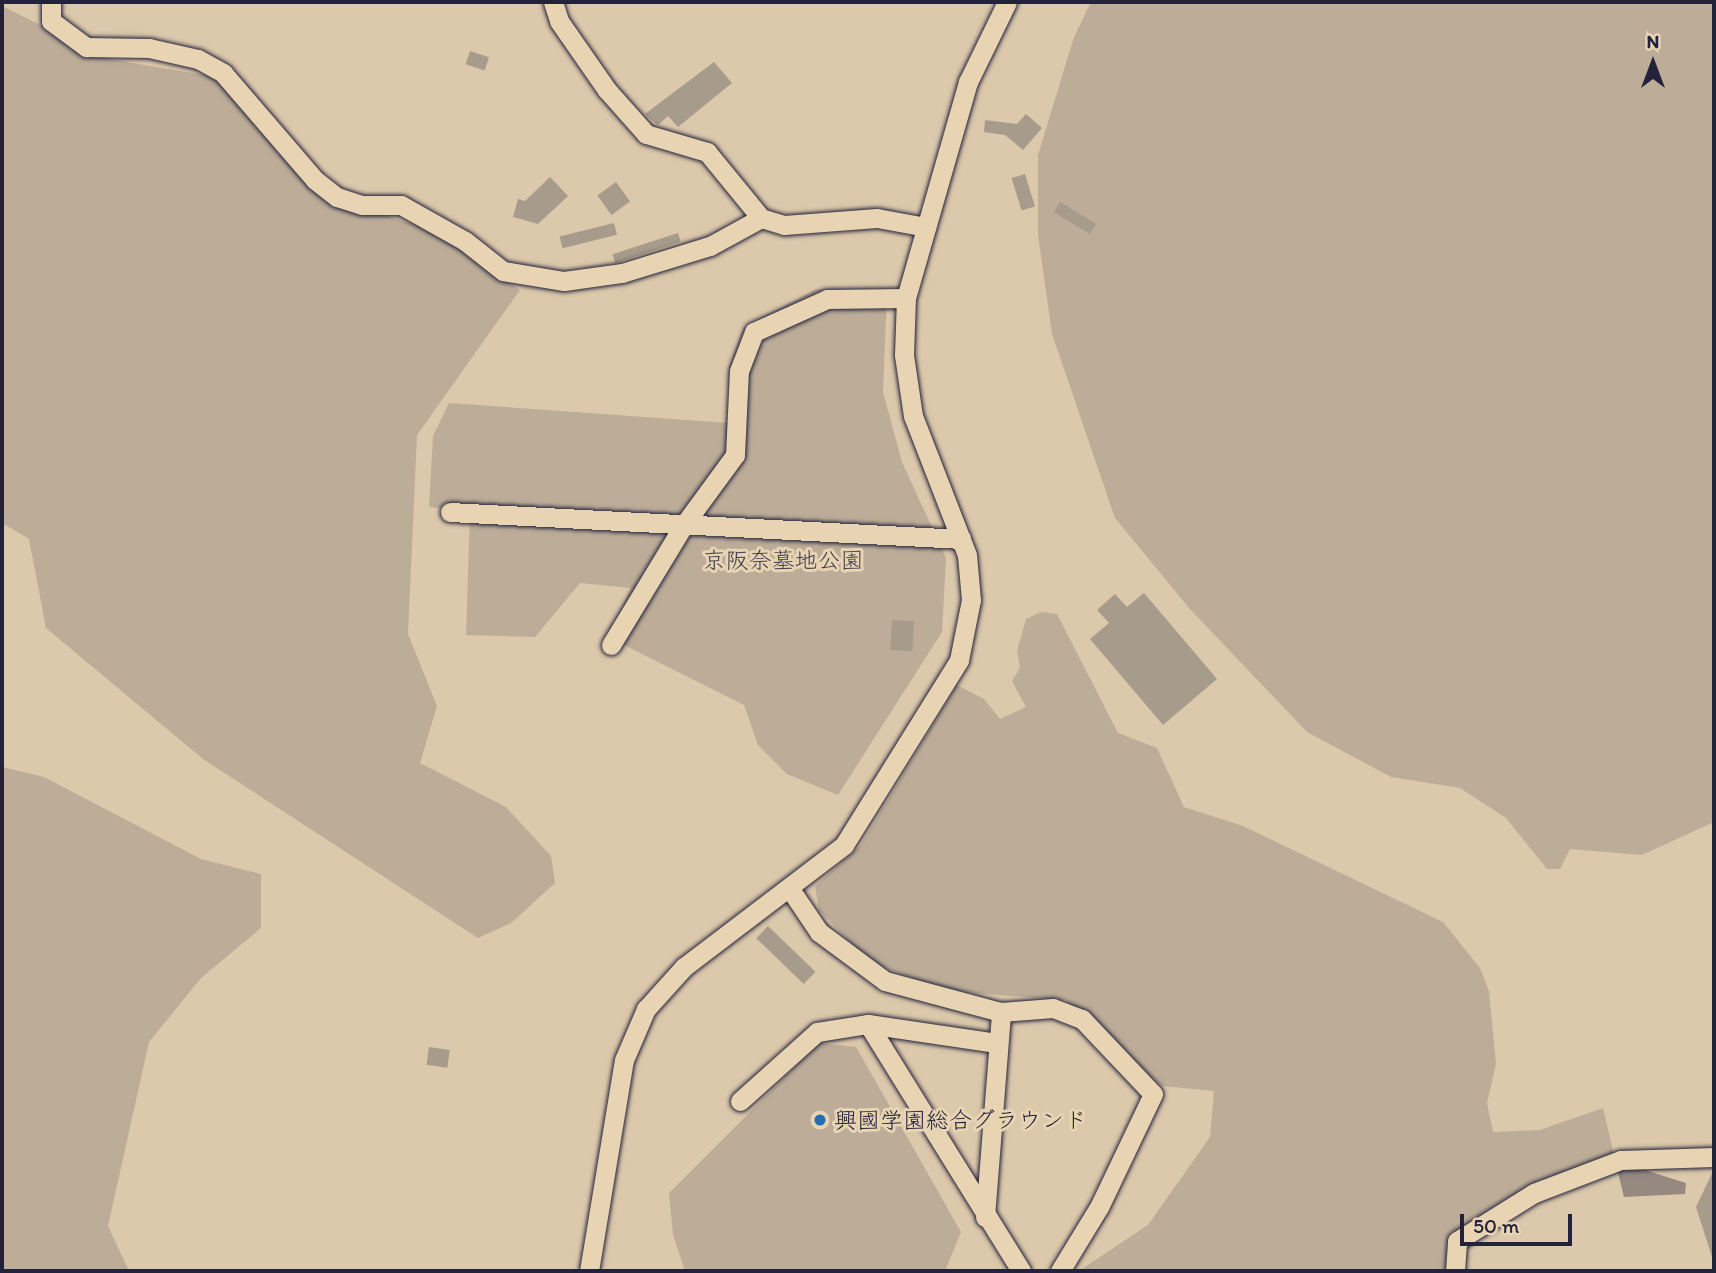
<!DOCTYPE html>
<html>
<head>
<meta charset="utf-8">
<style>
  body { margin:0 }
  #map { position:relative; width:1716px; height:1273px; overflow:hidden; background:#dcc8ab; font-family:Itim,"Klee One",sans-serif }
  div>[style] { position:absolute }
  .green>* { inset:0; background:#bdad98 }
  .water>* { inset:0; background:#958980 }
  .building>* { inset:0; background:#a79b8b; transform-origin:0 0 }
  .roads { filter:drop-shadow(0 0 2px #22223b) drop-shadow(0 0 2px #22223b) }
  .minor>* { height:19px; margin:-9.5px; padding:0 9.5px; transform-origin:9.5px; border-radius:9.5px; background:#e8d3b2 }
  .dots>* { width:19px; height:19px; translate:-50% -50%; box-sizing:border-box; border:4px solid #e8d3b2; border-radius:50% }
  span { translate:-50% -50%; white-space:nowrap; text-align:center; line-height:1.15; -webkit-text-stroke:6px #e8d3b2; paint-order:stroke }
  .park-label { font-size:23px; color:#413e4e }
  .poi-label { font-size:23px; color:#22223b }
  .left { translate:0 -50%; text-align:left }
  .frame { position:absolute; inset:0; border:4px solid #22223b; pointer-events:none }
  .north { position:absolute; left:1618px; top:28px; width:70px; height:70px; -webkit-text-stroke:5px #e8d3b2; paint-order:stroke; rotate:0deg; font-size:19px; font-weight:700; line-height:28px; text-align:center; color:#22223b }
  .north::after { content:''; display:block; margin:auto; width:24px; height:32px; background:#22223b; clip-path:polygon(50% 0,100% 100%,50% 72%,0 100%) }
  .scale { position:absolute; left:1460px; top:1214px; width:112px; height:32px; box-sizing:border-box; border:4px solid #22223b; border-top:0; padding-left:9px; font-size:21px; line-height:24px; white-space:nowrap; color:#22223b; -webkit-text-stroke:5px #e8d3b2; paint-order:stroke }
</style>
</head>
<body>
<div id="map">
  <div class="green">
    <div style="clip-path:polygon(1091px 2px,1714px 2px,1714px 822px,1642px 855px,1570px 849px,1560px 869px,1547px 869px,1506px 818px,1460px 788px,1391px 777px,1307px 732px,1189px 608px,1115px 518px,1052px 334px,1038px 235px,1038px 155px,1074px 37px)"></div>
    <div style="clip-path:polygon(2px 6px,109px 59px,221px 78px,328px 197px,431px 230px,520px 290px,417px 435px,408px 634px,437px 706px,420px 763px,506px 807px,551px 856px,555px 883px,511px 923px,478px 938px,203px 759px,46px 628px,29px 539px,2px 523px)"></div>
    <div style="clip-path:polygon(816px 289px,887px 294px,883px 392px,902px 462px,946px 558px,942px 632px,838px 795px,787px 774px,758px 745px,744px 705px,608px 637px,631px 588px,580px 583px,535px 637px,466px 635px,470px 511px,429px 507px,433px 436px,449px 403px,728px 423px,729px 367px,743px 328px)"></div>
    <div style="clip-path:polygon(1041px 612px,1057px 614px,1118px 733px,1157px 748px,1184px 807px,1243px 826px,1443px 922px,1480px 968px,1489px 991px,1496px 1064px,1487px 1103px,1493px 1132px,1540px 1130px,1603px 1108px,1614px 1155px,1460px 1229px,1451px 1271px,1079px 1271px,1148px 1225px,1210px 1137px,1214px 1091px,1163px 1086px,1136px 1068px,1066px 1000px,946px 991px,870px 962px,819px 910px,815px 886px,861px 845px,957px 685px,984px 699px,1000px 719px,1026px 707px,1012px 681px,1020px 668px,1017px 651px,1026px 619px)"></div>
    <div style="clip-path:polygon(2px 767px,44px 777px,201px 859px,261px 874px,261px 928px,201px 978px,149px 1042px,108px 1226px,129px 1271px,2px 1271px)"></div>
    <div style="clip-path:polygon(819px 1043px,856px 1047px,961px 1232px,945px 1271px,685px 1271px,673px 1235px,669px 1193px)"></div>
  </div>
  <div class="water">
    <div style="clip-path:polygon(1632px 1166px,1686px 1183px,1685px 1194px,1624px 1197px,1617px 1169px)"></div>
  </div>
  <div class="building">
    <div style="left:470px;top:51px;width:20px;height:14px;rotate:18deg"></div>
    <div style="clip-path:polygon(714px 62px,732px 83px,678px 127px,668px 116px,658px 125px,645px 114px)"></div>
    <div style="clip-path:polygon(1026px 114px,1042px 128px,1023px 150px,1005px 135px,984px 132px,985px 120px,1017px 124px)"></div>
    <div style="left:1025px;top:174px;width:34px;height:14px;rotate:73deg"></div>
    <div style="clip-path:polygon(550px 177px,568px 196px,538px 224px,513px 217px,518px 199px,525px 201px)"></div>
    <div style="left:616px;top:182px;width:24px;height:23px;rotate:54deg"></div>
    <div style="left:1060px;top:202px;width:42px;height:12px;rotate:31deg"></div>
    <div style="left:614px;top:223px;width:12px;height:56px;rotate:76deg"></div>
    <div style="left:678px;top:233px;width:9px;height:69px;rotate:72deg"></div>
    <div style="clip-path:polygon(1144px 593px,1217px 679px,1163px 725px,1090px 639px,1109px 623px,1097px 610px,1115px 594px,1127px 607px)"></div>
    <div style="left:892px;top:620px;width:22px;height:30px;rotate:3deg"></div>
    <div style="left:768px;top:926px;width:66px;height:17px;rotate:44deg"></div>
    <div style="left:429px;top:1047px;width:21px;height:18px;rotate:8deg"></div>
    <div style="clip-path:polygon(1714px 1169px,1714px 1257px,1712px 1257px,1696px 1207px)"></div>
  </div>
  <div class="roads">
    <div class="minor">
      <div style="left:51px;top:2px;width:19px;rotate:90deg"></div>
      <div style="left:51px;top:21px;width:44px;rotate:36.6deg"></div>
      <div style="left:86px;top:47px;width:63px;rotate:0.9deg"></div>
      <div style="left:149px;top:48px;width:50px;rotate:12.7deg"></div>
      <div style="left:198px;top:59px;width:29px;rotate:29deg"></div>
      <div style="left:223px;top:73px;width:141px;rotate:49.3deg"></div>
      <div style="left:315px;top:180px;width:28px;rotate:38deg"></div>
      <div style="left:337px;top:197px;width:26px;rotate:18deg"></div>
      <div style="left:362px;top:205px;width:39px"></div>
      <div style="left:401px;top:205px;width:73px;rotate:29.4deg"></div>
      <div style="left:465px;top:241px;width:48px;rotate:38.3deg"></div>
      <div style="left:503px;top:271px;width:62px;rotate:9.3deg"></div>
      <div style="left:564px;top:281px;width:59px;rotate:-7.9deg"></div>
      <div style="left:622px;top:273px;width:92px;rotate:-17.1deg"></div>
      <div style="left:710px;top:246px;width:58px;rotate:-28.8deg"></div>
      <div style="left:553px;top:2px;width:20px;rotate:72deg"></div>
      <div style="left:559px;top:21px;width:84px;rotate:55.2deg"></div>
      <div style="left:607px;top:90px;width:59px;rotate:48.4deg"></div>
      <div style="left:646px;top:134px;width:64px;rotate:16.4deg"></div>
      <div style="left:707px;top:152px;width:85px;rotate:50.7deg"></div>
      <div style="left:761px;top:218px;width:24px;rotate:17deg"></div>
      <div style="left:784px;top:225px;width:93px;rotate:-4.3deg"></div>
      <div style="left:877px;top:218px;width:50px;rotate:10.4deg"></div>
      <div style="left:450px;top:512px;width:512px;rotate:3.02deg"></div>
      <div style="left:611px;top:645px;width:139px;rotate:-58.8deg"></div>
      <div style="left:683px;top:526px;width:88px;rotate:-53.8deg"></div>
      <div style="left:735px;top:455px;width:84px;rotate:-87.3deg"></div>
      <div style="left:739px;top:371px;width:42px;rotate:-69deg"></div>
      <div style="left:754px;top:332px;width:80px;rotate:-24.3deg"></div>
      <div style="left:827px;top:299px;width:79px;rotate:-0.7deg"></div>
      <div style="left:790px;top:889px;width:52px;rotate:56deg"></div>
      <div style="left:819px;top:932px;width:82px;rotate:36.6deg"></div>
      <div style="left:885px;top:981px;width:120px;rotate:15deg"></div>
      <div style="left:1001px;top:1012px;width:52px;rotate:-4.4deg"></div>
      <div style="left:1053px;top:1008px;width:31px;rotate:21deg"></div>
      <div style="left:1082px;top:1019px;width:103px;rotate:46.6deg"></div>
      <div style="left:1153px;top:1094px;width:125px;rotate:115.5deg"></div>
      <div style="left:1099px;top:1207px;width:75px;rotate:121.4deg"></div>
      <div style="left:868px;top:1024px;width:130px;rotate:8.4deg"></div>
      <div style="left:740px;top:1101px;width:103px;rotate:-41.9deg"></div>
      <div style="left:817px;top:1032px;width:52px;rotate:-8.9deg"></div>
      <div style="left:868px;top:1024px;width:291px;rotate:58.2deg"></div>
      <div style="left:985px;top:1217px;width:206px;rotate:-85.5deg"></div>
      <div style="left:589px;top:1271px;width:214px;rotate:-80.6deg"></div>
      <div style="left:624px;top:1060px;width:56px;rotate:-66.7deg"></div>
      <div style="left:646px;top:1009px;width:57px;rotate:-47.9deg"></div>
      <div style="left:684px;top:967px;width:201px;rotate:-37.3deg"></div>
      <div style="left:844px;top:845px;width:218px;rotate:-58.1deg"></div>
      <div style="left:959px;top:660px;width:61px;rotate:-78.7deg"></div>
      <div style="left:971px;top:600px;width:45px;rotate:-95.1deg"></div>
      <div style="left:967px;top:555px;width:149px;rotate:-111.2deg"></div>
      <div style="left:913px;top:416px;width:62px;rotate:-98.4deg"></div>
      <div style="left:904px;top:355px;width:57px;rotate:-88deg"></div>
      <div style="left:906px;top:298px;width:225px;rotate:-74deg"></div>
      <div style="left:968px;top:82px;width:89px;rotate:-64deg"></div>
      <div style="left:1455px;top:1271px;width:30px;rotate:-86deg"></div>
      <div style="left:1457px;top:1241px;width:91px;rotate:-31.9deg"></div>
      <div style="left:1534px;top:1193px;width:93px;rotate:-20.8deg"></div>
      <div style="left:1621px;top:1160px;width:93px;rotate:-1.8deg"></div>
    </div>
  </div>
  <div class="dots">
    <div style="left:820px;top:1120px;background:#1f6fb2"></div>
  </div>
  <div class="park-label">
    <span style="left:783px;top:560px">京阪奈墓地公園</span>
  </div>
  <div class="poi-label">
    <span class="left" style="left:834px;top:1120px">興國学園総合グラウンド</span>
  </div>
  <div class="frame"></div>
  <div class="north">N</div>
  <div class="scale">50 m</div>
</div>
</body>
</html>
